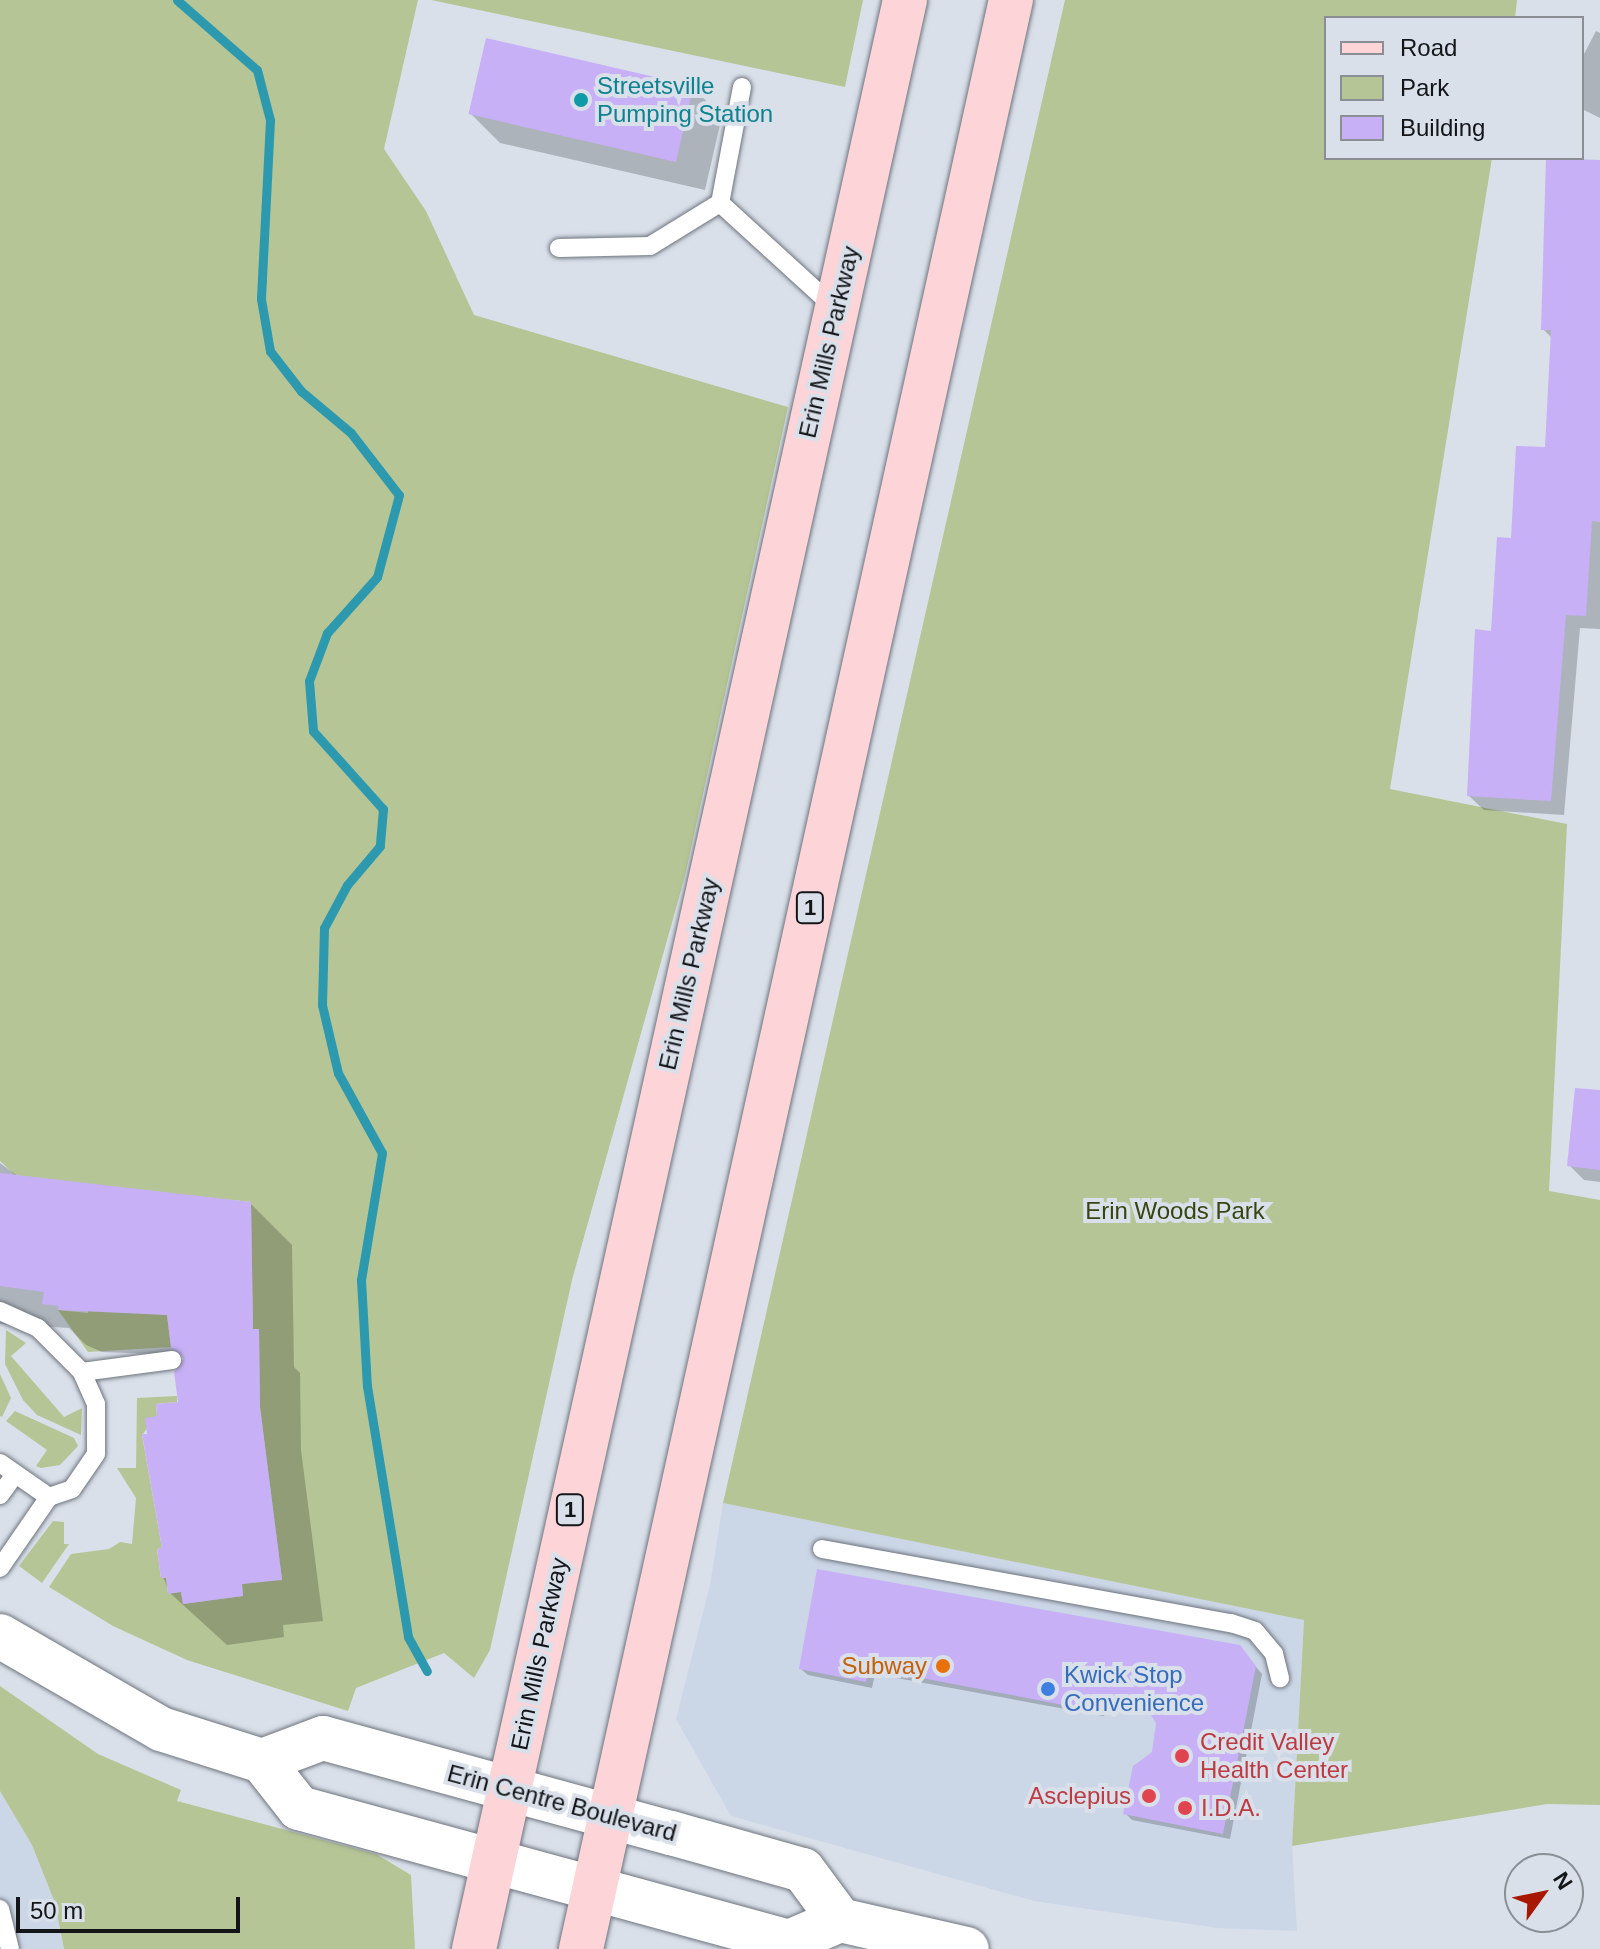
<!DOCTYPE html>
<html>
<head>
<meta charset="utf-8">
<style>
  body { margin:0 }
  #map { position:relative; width:1600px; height:1949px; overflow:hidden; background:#d9e0ea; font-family:Helvetica,sans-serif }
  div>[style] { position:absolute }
  .built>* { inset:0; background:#cbd6e6 }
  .green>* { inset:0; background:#b5c595 }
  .shadow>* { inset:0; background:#0003 }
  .stream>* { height:9px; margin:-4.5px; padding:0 4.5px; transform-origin:4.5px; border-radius:4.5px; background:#2c99af }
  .building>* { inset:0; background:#c7b0f6; transform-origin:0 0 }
  .roads { filter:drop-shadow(0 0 2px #6e747d) drop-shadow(0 0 2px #6e747d) }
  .service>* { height:18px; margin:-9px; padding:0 9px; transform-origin:9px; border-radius:9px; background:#fff }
  .tertiary>* { height:44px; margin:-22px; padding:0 22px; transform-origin:22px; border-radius:22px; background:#fff }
  .primary>* { height:44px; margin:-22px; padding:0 22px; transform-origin:22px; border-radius:22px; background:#fdd4d7 }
  .dots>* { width:22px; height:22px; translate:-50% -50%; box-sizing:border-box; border:4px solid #d9e0ea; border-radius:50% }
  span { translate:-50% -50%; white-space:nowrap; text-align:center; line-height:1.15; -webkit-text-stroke:8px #d9e0ea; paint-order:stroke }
  .shield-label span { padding:2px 6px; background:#d9e0ea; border:2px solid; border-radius:6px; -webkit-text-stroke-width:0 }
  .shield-label { font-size:22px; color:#131518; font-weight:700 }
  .culture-label { font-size:24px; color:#0d838f }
  .left { translate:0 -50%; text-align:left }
  .street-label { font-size:24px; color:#131518 }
  .park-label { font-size:24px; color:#374510 }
  .food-label { font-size:24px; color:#c56008 }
  .right { translate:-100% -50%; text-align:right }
  .shop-label { font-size:24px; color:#366cbe }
  .health-label { font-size:24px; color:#be3a42 }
  .legend { position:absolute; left:1324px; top:16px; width:260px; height:144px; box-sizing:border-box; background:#d9e0ea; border:2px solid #8a8f96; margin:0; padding:10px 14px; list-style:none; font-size:24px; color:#131518 }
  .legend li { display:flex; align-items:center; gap:16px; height:40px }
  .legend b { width:40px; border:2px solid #8a8f96 }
  .north { position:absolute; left:1504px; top:1853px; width:80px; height:80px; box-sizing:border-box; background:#d9e0ea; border:2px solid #8a8f96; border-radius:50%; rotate:57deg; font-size:22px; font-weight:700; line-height:32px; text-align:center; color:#131518 }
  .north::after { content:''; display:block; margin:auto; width:28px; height:36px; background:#a81800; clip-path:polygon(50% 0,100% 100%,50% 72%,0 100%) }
  .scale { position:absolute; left:16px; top:1897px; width:224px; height:36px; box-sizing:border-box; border:4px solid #131518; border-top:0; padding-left:10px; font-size:24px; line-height:28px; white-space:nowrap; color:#131518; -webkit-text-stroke:6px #d9e0ea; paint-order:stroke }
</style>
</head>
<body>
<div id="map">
  <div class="built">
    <div style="clip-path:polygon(723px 1503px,1304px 1620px,1292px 1846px,1297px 1931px,1217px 1928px,1034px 1901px,731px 1816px,676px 1719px,710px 1585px)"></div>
    <div style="clip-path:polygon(0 1791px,32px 1845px,55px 1903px,64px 1949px,0 1949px)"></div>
  </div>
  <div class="green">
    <div style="clip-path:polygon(0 0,418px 0,384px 149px,426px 211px,474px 315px,788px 407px,685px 876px,572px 1280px,490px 1650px,474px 1678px,444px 1653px,356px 1688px,348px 1711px,187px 1660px,113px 1626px,49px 1587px,71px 1554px,109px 1549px,120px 1542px,132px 1544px,136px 1498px,117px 1468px,136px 1468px,137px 1398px,177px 1396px,177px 1402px,156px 1404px,157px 1416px,142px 1435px,162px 1548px,157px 1549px,161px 1578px,166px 1578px,168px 1593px,181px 1592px,183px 1604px,243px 1596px,242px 1584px,282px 1579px,260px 1407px,259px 1329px,253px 1329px,251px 1202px,41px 1180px,15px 1175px,0 1161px)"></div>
    <div style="clip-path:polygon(431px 0,863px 0,845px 87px)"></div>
    <div style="clip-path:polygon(1065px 0,1517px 0,1515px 18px,1326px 18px,1326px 158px,1492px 158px,1390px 789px,1567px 824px,1549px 1191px,1600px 1200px,1600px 1805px,1547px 1804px,1292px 1846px,1304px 1620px,723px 1503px)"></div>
    <div style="clip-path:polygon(89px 1308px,167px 1315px,171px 1347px,88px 1352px,58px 1310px,88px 1313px)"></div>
    <div style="clip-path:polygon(6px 1330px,26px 1343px,11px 1356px,64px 1417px,82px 1408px,81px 1435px,37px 1415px,23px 1400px,5px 1364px)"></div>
    <div style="clip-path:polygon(0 1374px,11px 1398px,2px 1417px,0 1416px)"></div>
    <div style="clip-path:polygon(15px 1411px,74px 1438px,78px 1446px,60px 1465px,41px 1468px,36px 1466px,47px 1450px,6px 1421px)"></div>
    <div style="clip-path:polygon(53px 1521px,64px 1522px,64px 1544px,69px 1544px,42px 1583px,19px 1566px)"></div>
    <div style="clip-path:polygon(0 1686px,98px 1754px,181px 1790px,177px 1801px,376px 1854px,411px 1875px,415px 1949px,64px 1949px,55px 1903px,32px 1845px,0 1791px)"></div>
  </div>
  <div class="shadow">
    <div style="clip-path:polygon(1596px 31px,1600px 33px,1600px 118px,1582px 109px,1582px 58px)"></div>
    <div style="clip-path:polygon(693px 88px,722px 116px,705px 190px,500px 143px,471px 114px)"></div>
    <div style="clip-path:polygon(1600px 162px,1600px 629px,1580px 628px,1564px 815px,1484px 810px,1469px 796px,1493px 633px,1513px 540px,1547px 450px,1552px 338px,1543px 329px)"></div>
    <div style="clip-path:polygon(1600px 1092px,1600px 1182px,1584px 1180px,1569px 1165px)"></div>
    <div style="clip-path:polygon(0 1163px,19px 1177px,250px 1203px,292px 1245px,294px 1367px,300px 1373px,301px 1450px,323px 1621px,283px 1625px,284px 1637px,227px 1645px,170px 1593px,163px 1577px,164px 1550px,149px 1436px,159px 1418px,181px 1403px,185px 1359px,180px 1355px,102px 1352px,86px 1345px,69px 1328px,0 1324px)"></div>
    <div style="clip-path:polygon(1239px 1647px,1262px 1674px,1230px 1839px,1132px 1820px,1126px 1814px,1153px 1754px,1158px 1723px,1152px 1712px,1119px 1706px,1103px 1716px,875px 1674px,872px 1688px,808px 1675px,801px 1669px)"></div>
  </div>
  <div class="stream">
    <div style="left:177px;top:0;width:106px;rotate:41.2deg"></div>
    <div style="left:257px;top:70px;width:52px;rotate:75.4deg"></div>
    <div style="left:270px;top:120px;width:179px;rotate:92.9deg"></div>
    <div style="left:261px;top:299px;width:53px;rotate:80.2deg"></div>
    <div style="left:270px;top:351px;width:51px;rotate:52.2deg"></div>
    <div style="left:301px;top:391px;width:65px;rotate:40deg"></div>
    <div style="left:351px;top:433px;width:78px;rotate:52.3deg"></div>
    <div style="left:399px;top:495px;width:85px;rotate:105deg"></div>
    <div style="left:377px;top:577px;width:75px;rotate:131.8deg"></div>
    <div style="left:327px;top:633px;width:51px;rotate:110.6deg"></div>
    <div style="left:309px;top:681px;width:50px;rotate:85.4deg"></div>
    <div style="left:313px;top:731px;width:105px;rotate:48.1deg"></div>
    <div style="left:383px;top:809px;width:37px;rotate:95deg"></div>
    <div style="left:380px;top:846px;width:51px;rotate:130.2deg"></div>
    <div style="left:347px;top:885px;width:49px;rotate:118.1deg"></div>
    <div style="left:324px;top:928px;width:77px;rotate:91.5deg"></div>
    <div style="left:322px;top:1005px;width:70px;rotate:76.8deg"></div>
    <div style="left:338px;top:1073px;width:91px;rotate:61.2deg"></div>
    <div style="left:382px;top:1153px;width:129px;rotate:99.4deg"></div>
    <div style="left:361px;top:1280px;width:106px;rotate:86.8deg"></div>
    <div style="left:367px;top:1386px;width:254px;rotate:80.7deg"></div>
    <div style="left:408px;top:1637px;width:39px;rotate:61deg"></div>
  </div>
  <div class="building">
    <div style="left:486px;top:38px;width:213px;height:78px;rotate:13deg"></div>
    <div style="clip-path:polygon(1546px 158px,1600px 160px,1600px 522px,1592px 521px,1586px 616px,1566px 615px,1551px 801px,1467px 796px,1475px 629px,1491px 631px,1497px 537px,1511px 538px,1516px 446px,1545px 447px,1551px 330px,1541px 330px)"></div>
    <div style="clip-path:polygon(1575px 1088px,1600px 1090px,1600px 1170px,1567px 1166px)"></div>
    <div style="clip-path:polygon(0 1173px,251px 1202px,253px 1329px,259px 1329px,260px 1407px,282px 1580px,242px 1584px,243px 1596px,183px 1604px,181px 1592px,168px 1594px,166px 1578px,161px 1578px,157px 1549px,162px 1548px,142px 1434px,147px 1434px,145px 1418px,157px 1416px,156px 1404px,178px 1402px,174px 1372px,184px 1358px,171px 1348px,167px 1315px,58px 1310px,59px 1306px,42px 1304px,44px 1292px,0 1286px)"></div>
    <div style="clip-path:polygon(817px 1569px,1240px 1645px,1256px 1666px,1223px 1834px,1123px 1814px,1133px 1766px,1152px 1752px,1156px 1723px,1146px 1707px,1112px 1701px,1095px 1711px,869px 1668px,866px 1682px,799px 1669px)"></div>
  </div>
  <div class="roads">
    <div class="service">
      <div style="left:742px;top:87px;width:118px;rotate:100.7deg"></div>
      <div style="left:720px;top:203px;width:154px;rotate:42.4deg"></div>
      <div style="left:559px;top:248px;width:91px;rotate:-1.3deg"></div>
      <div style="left:650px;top:246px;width:82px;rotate:-31.6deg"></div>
      <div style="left:0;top:1311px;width:42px;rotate:24.1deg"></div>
      <div style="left:38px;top:1328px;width:62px;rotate:45deg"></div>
      <div style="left:82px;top:1372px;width:91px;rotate:-7.6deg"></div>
      <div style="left:0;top:1463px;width:60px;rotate:34.8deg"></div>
      <div style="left:0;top:1495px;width:26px;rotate:-54deg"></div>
      <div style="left:822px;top:1549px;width:416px;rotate:10.3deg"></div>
      <div style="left:1231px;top:1623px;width:25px;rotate:18deg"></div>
      <div style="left:1255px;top:1631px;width:30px;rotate:50deg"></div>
      <div style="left:1274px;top:1654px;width:25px;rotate:76deg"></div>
      <div style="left:0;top:1568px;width:86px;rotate:-55.4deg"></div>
      <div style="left:49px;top:1497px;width:24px;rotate:-19deg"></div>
      <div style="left:72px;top:1489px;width:42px;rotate:-55.6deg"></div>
      <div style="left:96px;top:1454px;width:50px;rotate:-90deg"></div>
      <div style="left:96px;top:1404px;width:35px;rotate:-114deg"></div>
      <div style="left:0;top:1909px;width:41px;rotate:76deg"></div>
    </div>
    <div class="tertiary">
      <div style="left:0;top:1636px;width:186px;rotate:30deg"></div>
      <div style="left:161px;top:1729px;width:106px;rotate:17.6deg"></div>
      <div style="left:262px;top:1761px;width:60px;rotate:51.8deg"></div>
      <div style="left:299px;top:1808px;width:508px;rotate:15.29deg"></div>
      <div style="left:789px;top:1942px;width:56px;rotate:-23.3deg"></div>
      <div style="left:840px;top:1920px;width:130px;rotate:12.9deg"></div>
      <div style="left:262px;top:1761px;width:65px;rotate:-20.7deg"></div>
      <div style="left:323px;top:1738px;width:361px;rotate:15.3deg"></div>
      <div style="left:671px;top:1833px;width:137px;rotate:15.7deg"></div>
      <div style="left:803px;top:1870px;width:62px;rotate:53.5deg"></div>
    </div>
    <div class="primary">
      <div style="left:474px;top:1949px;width:1996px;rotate:-77.53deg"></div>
      <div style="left:581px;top:1949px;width:1996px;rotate:-77.56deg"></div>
    </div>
  </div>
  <div class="dots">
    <div style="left:581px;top:100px;background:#0f9aa8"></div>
    <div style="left:943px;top:1666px;background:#e8710a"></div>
    <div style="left:1048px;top:1689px;background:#3f7fe0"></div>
    <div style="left:1182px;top:1756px;background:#e0444e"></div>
    <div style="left:1149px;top:1796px;background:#e0444e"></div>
    <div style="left:1185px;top:1808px;background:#e0444e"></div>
  </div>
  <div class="shield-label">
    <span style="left:810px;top:908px">1</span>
    <span style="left:570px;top:1510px">1</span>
  </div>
  <div class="culture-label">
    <span class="left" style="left:597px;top:100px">Streetsville<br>Pumping Station</span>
  </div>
  <div class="street-label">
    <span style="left:829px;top:342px;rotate:-77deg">Erin Mills Parkway</span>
    <span style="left:689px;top:974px;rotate:-77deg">Erin Mills Parkway</span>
    <span style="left:539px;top:1654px;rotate:-78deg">Erin Mills Parkway</span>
    <span style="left:562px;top:1803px;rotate:15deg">Erin Centre Boulevard</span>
  </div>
  <div class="park-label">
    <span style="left:1175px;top:1211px">Erin Woods Park</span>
  </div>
  <div class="food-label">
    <span class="right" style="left:927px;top:1666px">Subway</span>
  </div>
  <div class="shop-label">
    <span class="left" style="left:1064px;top:1689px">Kwick Stop<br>Convenience</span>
  </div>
  <div class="health-label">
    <span class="left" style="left:1200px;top:1756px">Credit Valley<br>Health Center</span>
    <span class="right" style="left:1131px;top:1796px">Asclepius</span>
    <span class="left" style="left:1201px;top:1808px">I.D.A.</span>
  </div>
  <ul class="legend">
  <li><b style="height:10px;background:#fdd4d7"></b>Road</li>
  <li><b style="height:22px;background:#b5c595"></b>Park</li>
  <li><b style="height:22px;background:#c7b0f6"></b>Building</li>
  </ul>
  <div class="north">N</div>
  <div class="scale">50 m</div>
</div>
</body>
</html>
